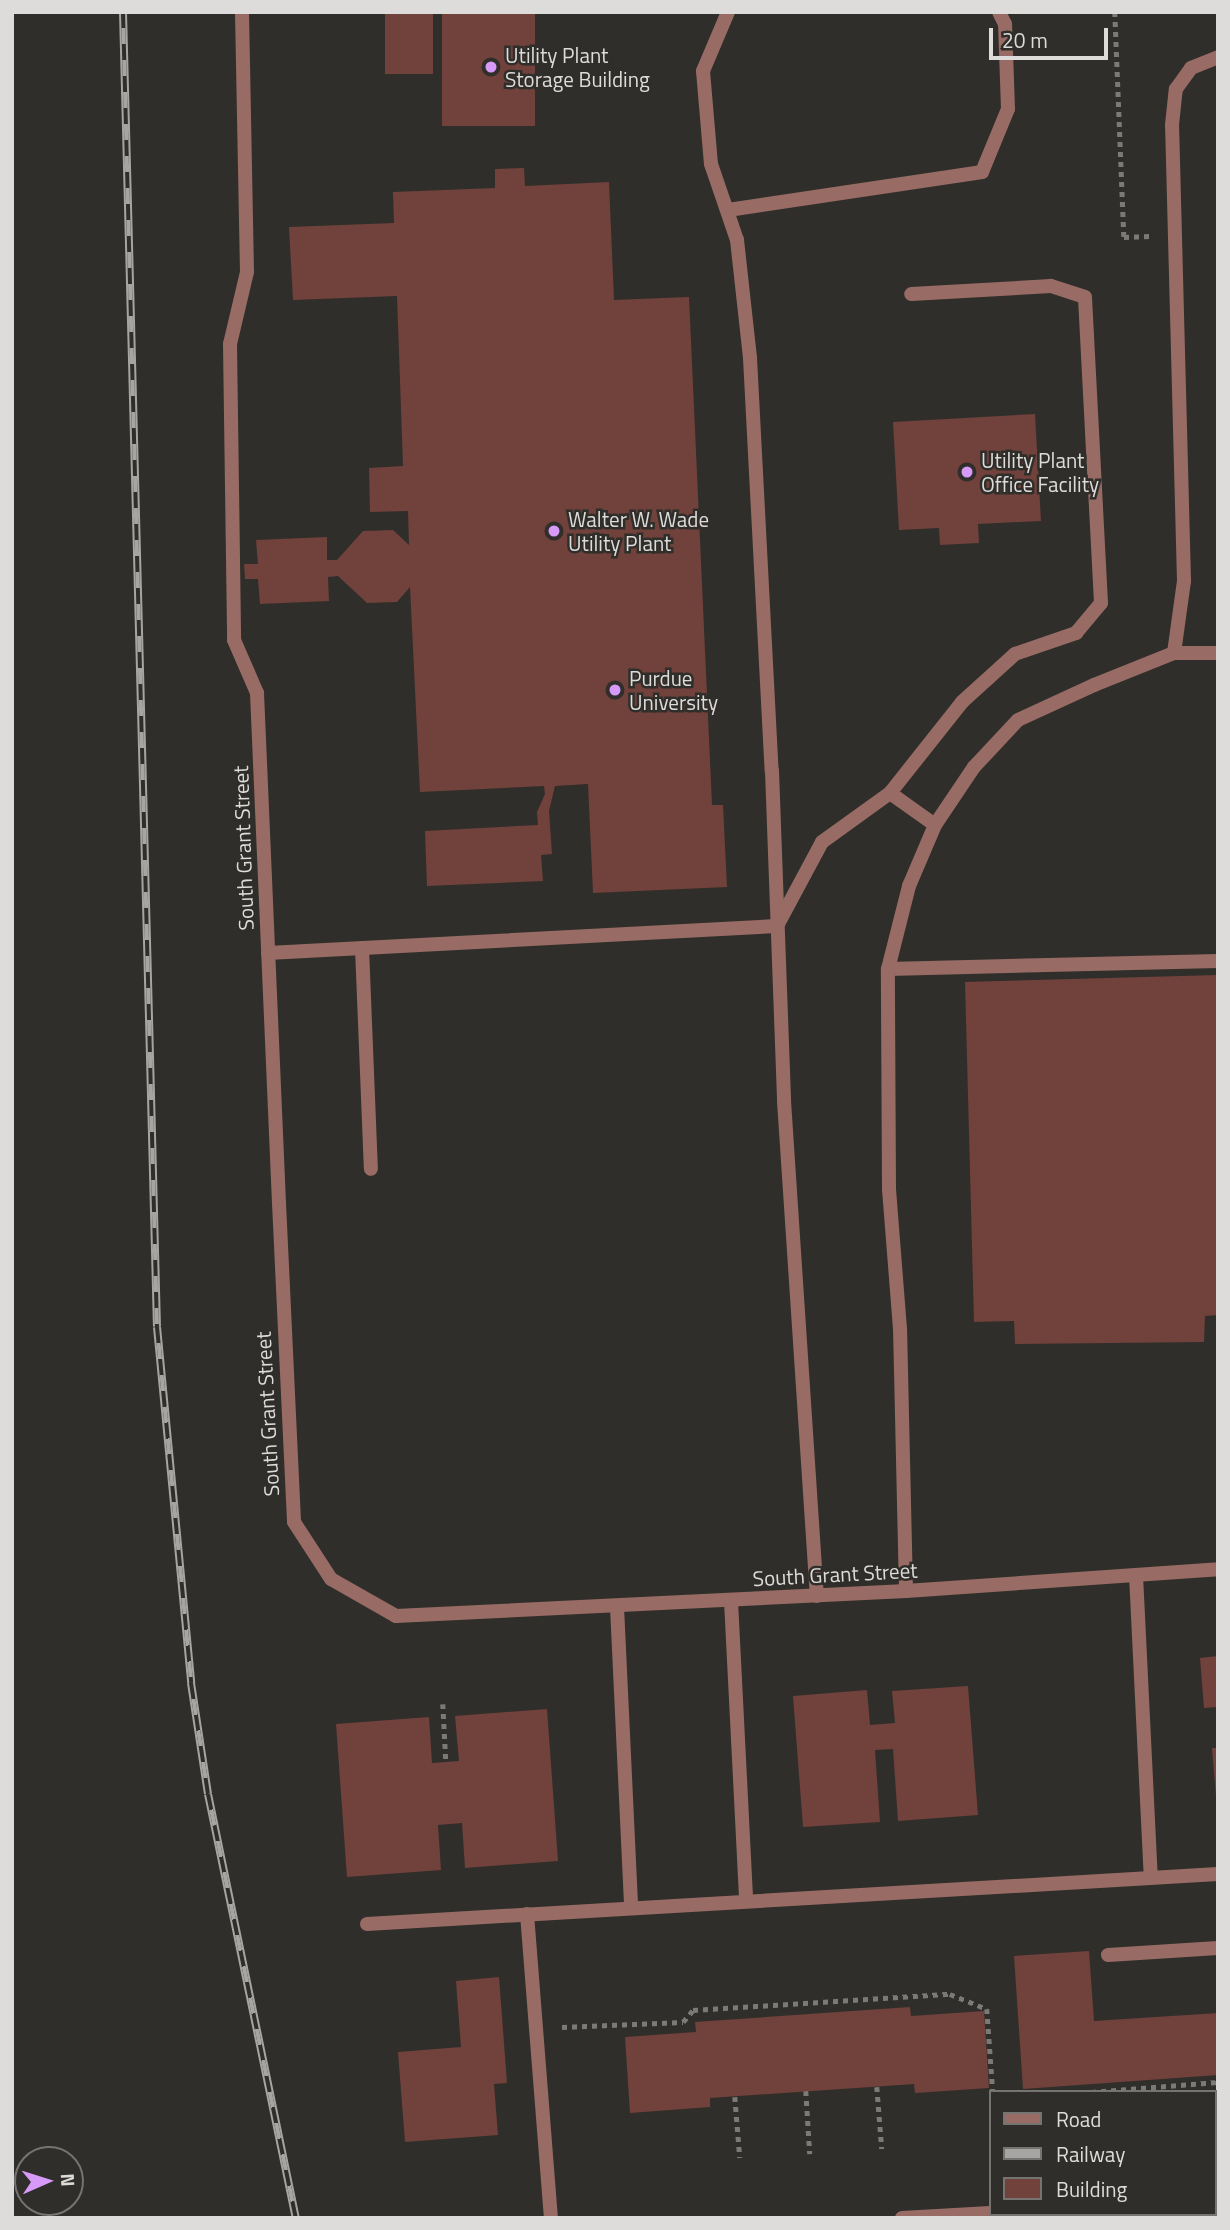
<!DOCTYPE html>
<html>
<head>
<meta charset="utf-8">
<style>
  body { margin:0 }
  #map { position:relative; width:1230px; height:2230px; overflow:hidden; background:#302e2a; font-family:"Titillium Web",sans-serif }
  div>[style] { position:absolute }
  .building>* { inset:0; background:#71413b; transform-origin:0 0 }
  .path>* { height:4.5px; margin-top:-2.25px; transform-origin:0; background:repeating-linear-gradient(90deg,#7c7a77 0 5px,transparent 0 10px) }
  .lane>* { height:14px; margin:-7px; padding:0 7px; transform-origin:7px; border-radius:7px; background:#986c65 }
  .street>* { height:14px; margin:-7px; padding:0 7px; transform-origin:7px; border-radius:7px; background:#986c65 }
  .rail>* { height:8px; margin-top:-4px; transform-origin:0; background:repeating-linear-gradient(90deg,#302e2a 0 16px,#a6a5a3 0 32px); box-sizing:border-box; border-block:2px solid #a6a5a3 }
  .dots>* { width:19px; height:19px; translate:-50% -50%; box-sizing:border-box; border:4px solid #302e2a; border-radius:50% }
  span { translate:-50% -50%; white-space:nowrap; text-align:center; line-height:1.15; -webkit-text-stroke:5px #302e2a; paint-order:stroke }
  .poi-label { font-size:21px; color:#dddcda }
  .left { translate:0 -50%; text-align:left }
  .street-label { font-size:21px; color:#dddcda }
  .frame { position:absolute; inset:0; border:14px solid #dddcda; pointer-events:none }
  .legend { position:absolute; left:989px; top:2090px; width:228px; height:126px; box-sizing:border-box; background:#302e2a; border:2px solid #757470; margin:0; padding:9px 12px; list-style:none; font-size:21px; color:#dddcda }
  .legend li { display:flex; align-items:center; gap:14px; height:35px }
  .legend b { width:35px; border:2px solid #757470 }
  .north { position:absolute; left:14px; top:2146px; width:70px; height:70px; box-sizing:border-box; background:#302e2a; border:2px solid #757470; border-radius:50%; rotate:87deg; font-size:19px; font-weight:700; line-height:28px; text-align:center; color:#dddcda }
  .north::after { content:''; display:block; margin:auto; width:24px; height:32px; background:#d89af8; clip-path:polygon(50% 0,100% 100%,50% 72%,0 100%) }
  .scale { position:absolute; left:989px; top:28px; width:119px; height:32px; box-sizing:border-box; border:4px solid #dddcda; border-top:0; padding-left:9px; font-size:21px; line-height:24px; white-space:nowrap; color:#dddcda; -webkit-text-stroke:5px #302e2a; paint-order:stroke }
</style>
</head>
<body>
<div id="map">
  <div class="building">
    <div style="left:385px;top:12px;width:48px;height:62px"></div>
    <div style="left:442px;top:12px;width:93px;height:114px"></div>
    <div style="clip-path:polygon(524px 168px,525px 186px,609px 182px,614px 300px,689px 297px,712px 805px,723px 805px,727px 887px,593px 893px,588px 784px,555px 786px,549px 811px,552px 854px,541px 855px,543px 881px,427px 886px,425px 831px,538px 825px,537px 812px,545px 794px,544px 786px,420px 792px,410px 587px,397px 602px,367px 603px,338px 576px,328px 577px,329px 601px,260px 604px,258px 579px,245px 579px,244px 564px,258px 564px,256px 540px,327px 537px,327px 560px,337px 560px,363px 531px,393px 530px,409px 545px,408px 511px,370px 512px,369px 468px,403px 466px,397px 296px,293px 300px,289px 227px,394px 223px,393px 192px,495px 188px,495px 169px)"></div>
    <div style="clip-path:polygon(1035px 414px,1041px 521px,978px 524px,979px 543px,940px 545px,939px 528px,899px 530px,893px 422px)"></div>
    <div style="clip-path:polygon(1218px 975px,1218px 1315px,1205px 1316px,1204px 1342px,1015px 1344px,1014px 1321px,974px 1322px,965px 982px)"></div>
    <div style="clip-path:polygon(1218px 1656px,1218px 1707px,1204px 1708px,1200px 1658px)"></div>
    <div style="clip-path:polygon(968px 1686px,978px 1815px,898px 1821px,893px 1749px,875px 1750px,880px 1822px,803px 1827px,793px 1696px,867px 1690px,870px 1725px,895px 1723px,892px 1691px)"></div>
    <div style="clip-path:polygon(547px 1709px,558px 1861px,465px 1868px,462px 1823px,438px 1825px,441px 1870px,347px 1877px,336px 1724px,429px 1717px,432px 1763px,459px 1761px,455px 1716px)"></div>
    <div style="clip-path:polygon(1212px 1748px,1218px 1748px,1218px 1796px,1216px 1796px)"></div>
    <div style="clip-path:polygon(1089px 1951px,1094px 2021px,1218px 2013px,1218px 2075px,1023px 2089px,1014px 1956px)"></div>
    <div style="clip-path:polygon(499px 1977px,507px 2083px,494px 2084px,498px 2135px,405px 2142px,398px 2052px,461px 2047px,456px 1981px)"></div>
    <div style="clip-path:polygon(910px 2007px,911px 2016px,984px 2011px,989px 2088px,915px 2093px,914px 2084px,710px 2098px,710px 2107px,630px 2113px,625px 2037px,696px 2032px,695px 2022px)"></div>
  </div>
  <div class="path">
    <div style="left:1115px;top:12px;width:225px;rotate:87.7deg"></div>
    <div style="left:1124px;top:237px;width:26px;rotate:-2deg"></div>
    <div style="left:443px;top:1704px;width:57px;rotate:87deg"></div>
    <div style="left:562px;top:2027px;width:121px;rotate:-2.4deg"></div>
    <div style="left:683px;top:2022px;width:16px;rotate:-50deg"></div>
    <div style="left:693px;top:2010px;width:257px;rotate:-3.6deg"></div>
    <div style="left:950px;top:1994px;width:40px;rotate:22deg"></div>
    <div style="left:987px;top:2009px;width:83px;rotate:85.9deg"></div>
    <div style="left:877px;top:2087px;width:62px;rotate:85.4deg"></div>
    <div style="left:806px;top:2091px;width:63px;rotate:86.4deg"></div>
    <div style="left:1091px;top:2092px;width:127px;rotate:-4.5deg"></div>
    <div style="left:735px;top:2097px;width:61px;rotate:85.3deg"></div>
  </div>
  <div class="lane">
    <div style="left:242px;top:12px;width:260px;rotate:88.9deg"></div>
    <div style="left:247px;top:272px;width:74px;rotate:103.3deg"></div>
    <div style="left:230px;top:344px;width:296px;rotate:89.2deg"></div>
    <div style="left:234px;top:640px;width:58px;rotate:66.5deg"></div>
    <div style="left:257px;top:693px;width:510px;rotate:87.53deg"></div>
    <div style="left:728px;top:12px;width:64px;rotate:113deg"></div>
    <div style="left:703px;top:71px;width:93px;rotate:85.1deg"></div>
    <div style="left:711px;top:164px;width:80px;rotate:71.1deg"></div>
    <div style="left:737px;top:240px;width:119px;rotate:83.7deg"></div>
    <div style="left:750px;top:358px;width:414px;rotate:87deg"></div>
    <div style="left:772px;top:771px;width:330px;rotate:87.9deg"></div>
    <div style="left:784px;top:1101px;width:496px;rotate:86.2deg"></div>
    <div style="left:728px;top:210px;width:257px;rotate:-8.5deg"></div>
    <div style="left:982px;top:172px;width:68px;rotate:-67.6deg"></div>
    <div style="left:1008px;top:109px;width:85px;rotate:-92deg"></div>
    <div style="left:1005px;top:24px;width:13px;rotate:-117deg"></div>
    <div style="left:1174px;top:653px;width:73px;rotate:-82.1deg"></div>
    <div style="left:1184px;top:581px;width:456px;rotate:-91.5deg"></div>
    <div style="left:1172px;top:125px;width:36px;rotate:-84deg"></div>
    <div style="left:1176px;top:89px;width:26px;rotate:-54deg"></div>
    <div style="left:1191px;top:68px;width:29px;rotate:-22deg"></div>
    <div style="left:890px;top:793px;width:55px;rotate:35.4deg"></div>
    <div style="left:362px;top:948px;width:221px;rotate:87.7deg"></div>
    <div style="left:268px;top:953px;width:510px;rotate:-3.04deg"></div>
    <div style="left:777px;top:926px;width:95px;rotate:-61.8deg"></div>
    <div style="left:822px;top:842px;width:84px;rotate:-35.8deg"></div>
    <div style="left:890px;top:793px;width:116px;rotate:-51.6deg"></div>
    <div style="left:962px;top:702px;width:72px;rotate:-42.2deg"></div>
    <div style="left:1015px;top:654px;width:65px;rotate:-19deg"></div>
    <div style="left:1076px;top:633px;width:39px;rotate:-50deg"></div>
    <div style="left:1101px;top:603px;width:306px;rotate:-93deg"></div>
    <div style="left:1085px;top:297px;width:36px;rotate:-162deg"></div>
    <div style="left:1051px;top:286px;width:140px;rotate:176.7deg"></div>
    <div style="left:888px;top:969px;width:330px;rotate:-1.4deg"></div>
    <div style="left:1136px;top:1575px;width:303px;rotate:87.2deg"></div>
    <div style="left:906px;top:1591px;width:262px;rotate:-91.3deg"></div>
    <div style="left:900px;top:1329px;width:139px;rotate:-94.5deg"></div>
    <div style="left:889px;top:1190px;width:221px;rotate:-90.3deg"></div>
    <div style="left:888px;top:969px;width:86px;rotate:-75.8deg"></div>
    <div style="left:909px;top:886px;width:66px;rotate:-66.9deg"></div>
    <div style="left:935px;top:825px;width:70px;rotate:-56.1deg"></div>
    <div style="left:974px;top:767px;width:64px;rotate:-46.9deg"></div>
    <div style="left:1018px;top:720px;width:84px;rotate:-24.7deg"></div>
    <div style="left:1094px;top:685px;width:86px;rotate:-21.8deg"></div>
    <div style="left:1174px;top:653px;width:44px"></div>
    <div style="left:731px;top:1601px;width:300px;rotate:87.1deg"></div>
    <div style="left:617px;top:1607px;width:301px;rotate:87.3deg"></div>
    <div style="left:527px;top:1914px;width:305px;rotate:85.5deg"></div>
    <div style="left:367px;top:1924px;width:852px;rotate:-3.36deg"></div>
    <div style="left:1108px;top:1955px;width:110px;rotate:-3.6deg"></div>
  </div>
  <div class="street">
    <div style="left:279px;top:1203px;width:319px;rotate:87.3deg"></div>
    <div style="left:294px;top:1522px;width:68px;rotate:57deg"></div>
    <div style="left:331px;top:1579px;width:75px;rotate:29.6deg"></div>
    <div style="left:396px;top:1616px;width:511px;rotate:-2.81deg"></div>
    <div style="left:906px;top:1591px;width:313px;rotate:-4deg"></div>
    <div style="left:1214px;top:2200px;width:4px;rotate:-14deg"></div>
    <div style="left:902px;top:2218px;width:88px;rotate:-3.3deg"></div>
  </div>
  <div class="rail">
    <div style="left:123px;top:12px;width:1315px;rotate:88.52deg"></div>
    <div style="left:157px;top:1327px;width:358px;rotate:84.5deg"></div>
    <div style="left:191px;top:1683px;width:112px;rotate:81.3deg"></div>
    <div style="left:208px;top:1794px;width:433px;rotate:78.3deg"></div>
  </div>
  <div class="dots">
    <div style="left:491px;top:67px;background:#d89af8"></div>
    <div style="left:967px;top:472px;background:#d89af8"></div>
    <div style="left:554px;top:531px;background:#d89af8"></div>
    <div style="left:615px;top:690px;background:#d89af8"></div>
  </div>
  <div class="poi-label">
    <span class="left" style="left:505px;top:67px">Utility Plant<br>Storage Building</span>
    <span class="left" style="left:981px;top:472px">Utility Plant<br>Office Facility</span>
    <span class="left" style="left:568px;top:531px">Walter W. Wade<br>Utility Plant</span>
    <span class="left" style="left:629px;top:690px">Purdue<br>University</span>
  </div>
  <div class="street-label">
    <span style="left:243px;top:848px;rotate:-92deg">South Grant Street</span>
    <span style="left:267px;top:1414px;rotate:-93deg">South Grant Street</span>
    <span style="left:835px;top:1574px;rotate:-3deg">South Grant Street</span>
  </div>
  <div class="frame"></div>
  <ul class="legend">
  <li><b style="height:9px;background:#986c65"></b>Road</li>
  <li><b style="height:9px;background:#a6a5a3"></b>Railway</li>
  <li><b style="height:19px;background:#71413b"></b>Building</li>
  </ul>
  <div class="north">N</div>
  <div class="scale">20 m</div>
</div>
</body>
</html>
